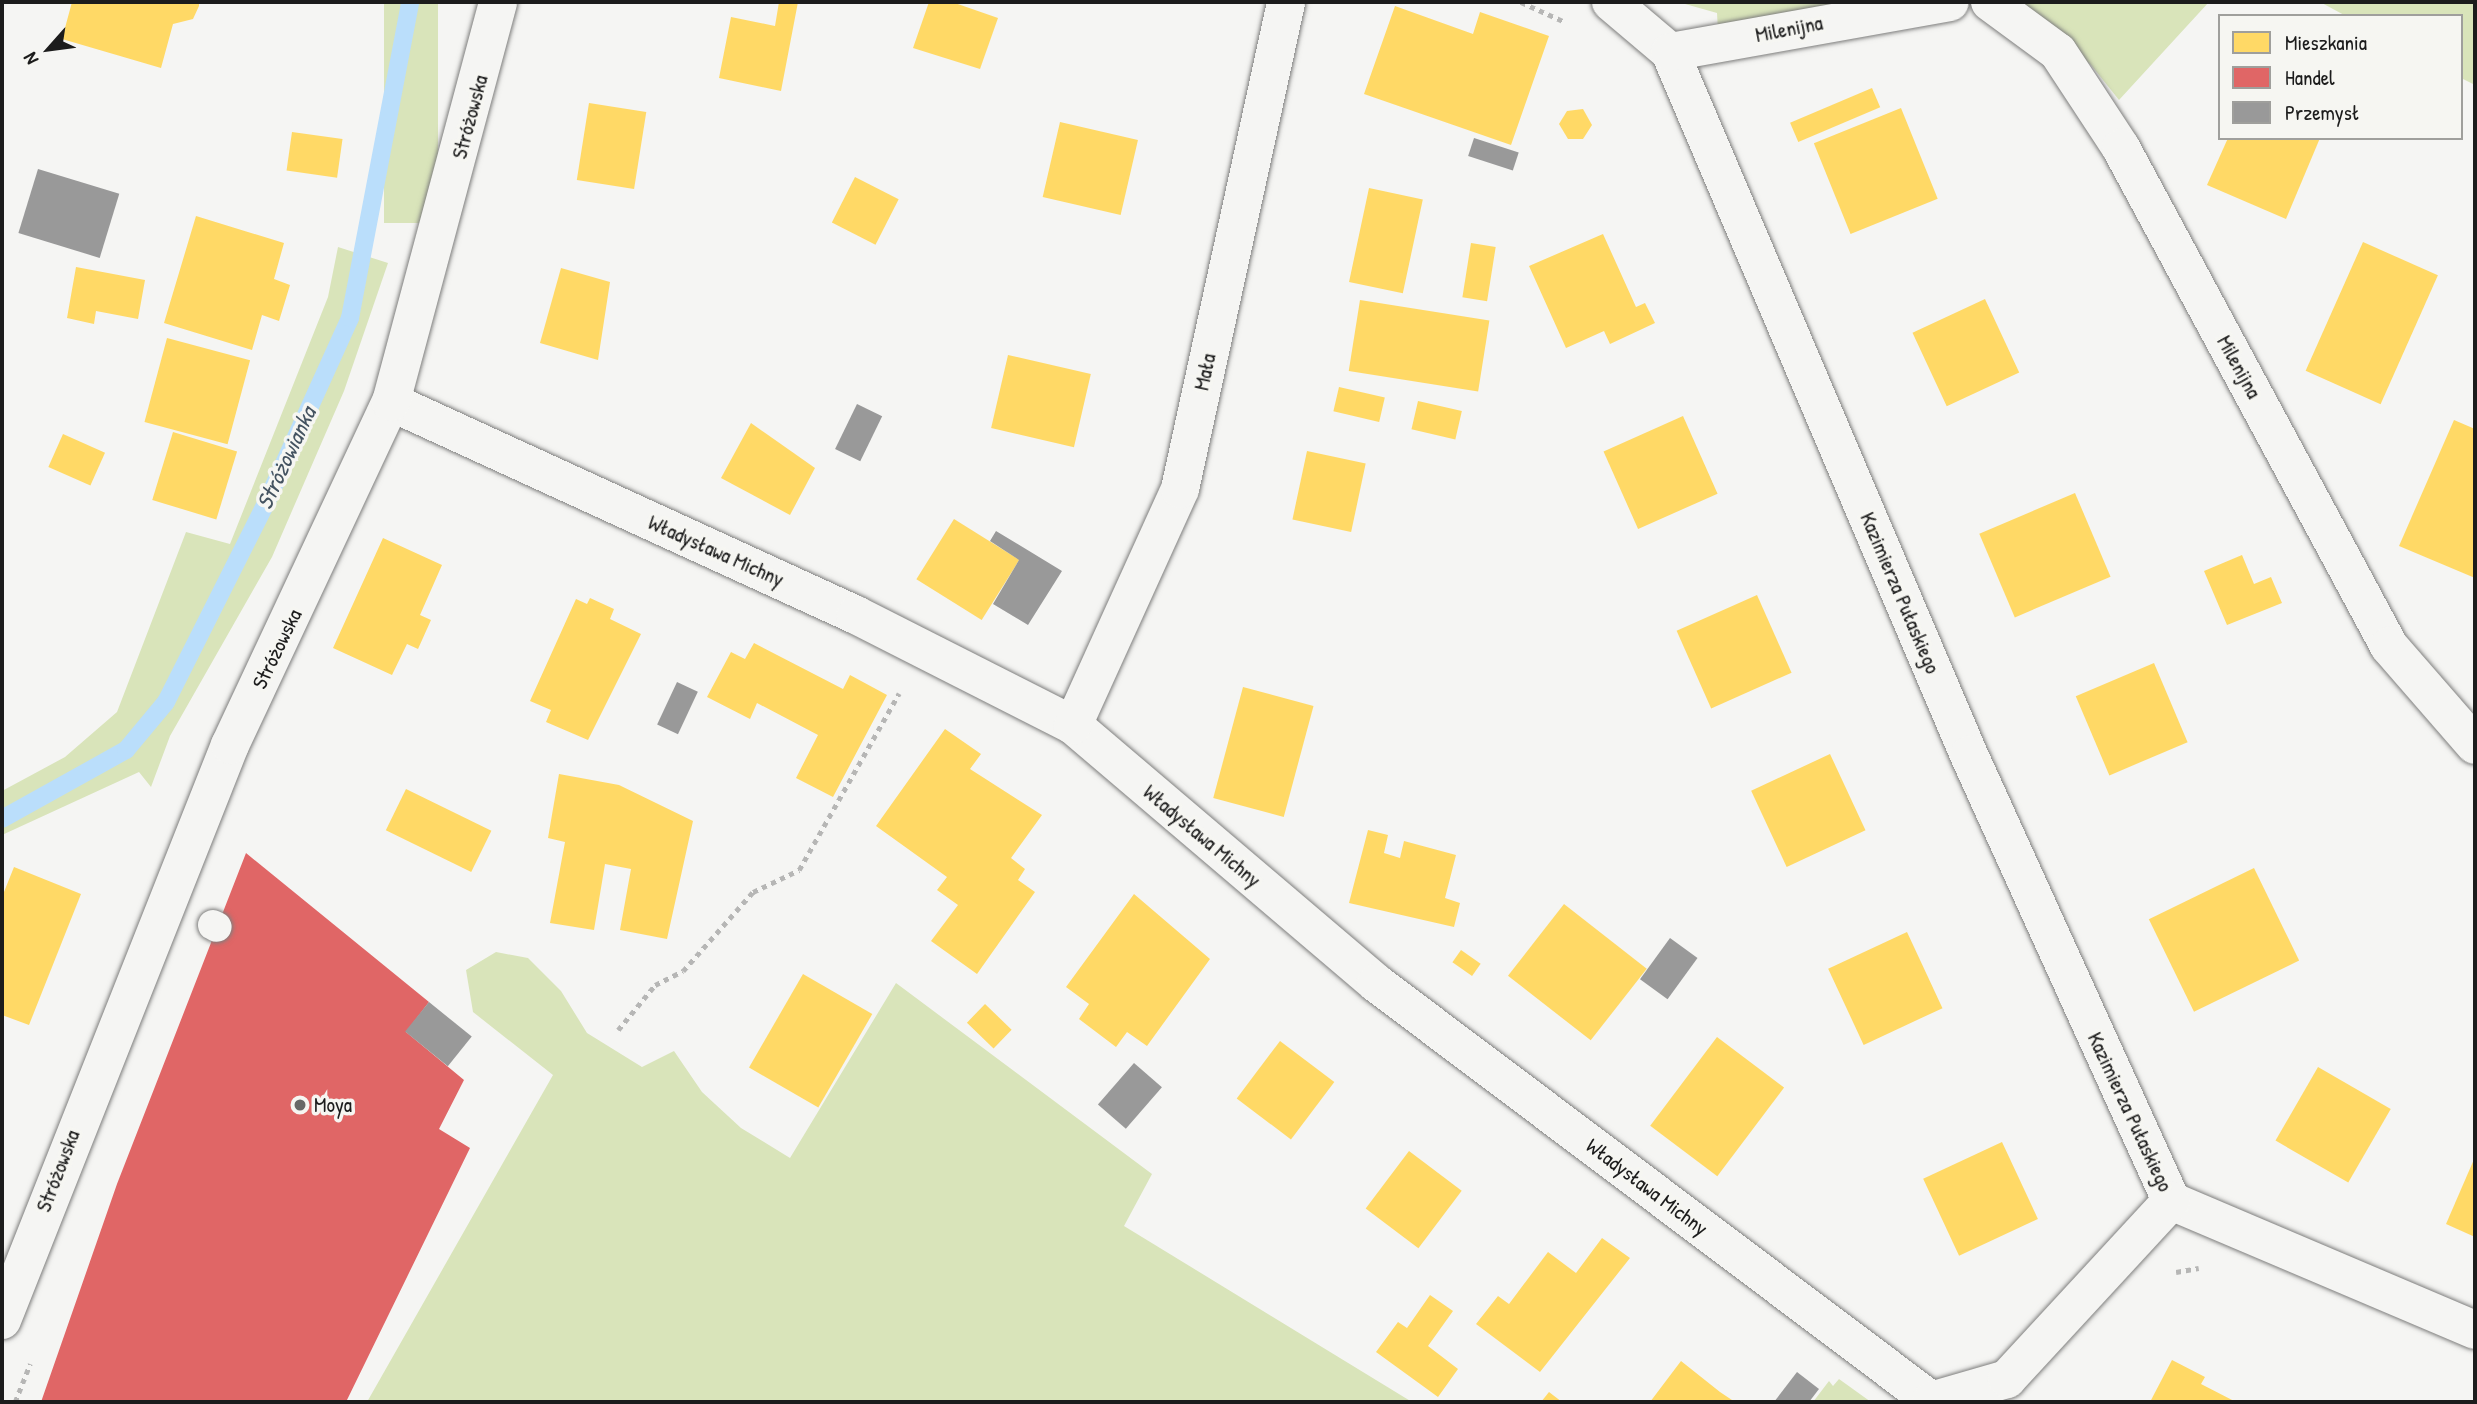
<!DOCTYPE html>
<html>
<head>
<meta charset="utf-8">
<style>
  body { margin:0 }
  #map { position:relative; width:2477px; height:1404px; overflow:hidden; background:#f5f5f3; font-family:"Patrick Hand",sans-serif }
  div>[style] { position:absolute }
  .green>* { inset:0; background:#d9e4ba; transform-origin:0 0 }
  .homes>* { inset:0; background:#ffd966; transform-origin:0 0 }
  .shops>* { inset:0; background:#e06666 }
  .industry>* { inset:0; background:#999; transform-origin:0 0 }
  .stream>* { height:18px; margin:-9px; padding:0 9px; transform-origin:9px; border-radius:9px; background:#badefb }
  .path>* { height:4.5px; margin-top:-2.25px; transform-origin:0; background:repeating-linear-gradient(90deg,#b6b6b5 0 5px,transparent 0 10px) }
  .roads { filter:drop-shadow(0 0 2px #7e7e7d) drop-shadow(0 0 2px #7e7e7d) }
  .service>* { height:30px; margin:-15px; padding:0 15px; transform-origin:15px; border-radius:15px; background:#f5f5f3 }
  .minor>* { height:38px; margin:-19px; padding:0 19px; transform-origin:19px; border-radius:19px; background:#f5f5f3 }
  .secondary>* { height:38px; margin:-19px; padding:0 19px; transform-origin:19px; border-radius:19px; background:#f5f5f3 }
  .dots>* { width:19px; height:19px; translate:-50% -50%; box-sizing:border-box; border:4px solid #f6f6f2; border-radius:50% }
  span { translate:-50% -50%; white-space:nowrap; text-align:center; line-height:1.15; -webkit-text-stroke:7px #f6f6f2; paint-order:stroke }
  .street-label { font-size:21px; color:#1c1c1c }
  .poi-label { font-size:21px; color:#1c1c1c }
  .left { translate:0 -50%; text-align:left }
  .water-label { font-size:23px; color:#445360; font-style:italic }
  .frame { position:absolute; inset:0; border:4px solid #1c1c1c; pointer-events:none }
  .legend { position:absolute; left:2218px; top:14px; width:245px; height:126px; box-sizing:border-box; background:#f6f6f2; border:2px solid #9f9f9c; margin:0; padding:9px 12px; list-style:none; font-size:21px; color:#1c1c1c }
  .legend li { display:flex; align-items:center; gap:14px; height:35px }
  .legend b { width:35px; border:2px solid #9f9f9c }
  .north { position:absolute; left:14px; top:14px; width:70px; height:70px; -webkit-text-stroke:5px #f6f6f2; paint-order:stroke; rotate:242deg; font-size:19px; font-weight:700; line-height:28px; text-align:center; color:#1c1c1c }
  .north::after { content:''; display:block; margin:auto; width:24px; height:32px; background:#1c1c1c; clip-path:polygon(50% 0,100% 100%,50% 72%,0 100%) }
</style>
</head>
<body>
<div id="map">
  <div class="green">
    <div style="left:384px;top:2px;width:54px;height:221px"></div>
    <div style="clip-path:polygon(1678px 2px,1891px 2px,1718px 31px,1717px 13px)"></div>
    <div style="clip-path:polygon(2016px 2px,2209px 2px,2119px 100px,2091px 65px)"></div>
    <div style="clip-path:polygon(2320px 2px,2475px 2px,2475px 85px,2461px 78px,2461px 16px,2346px 16px)"></div>
    <div style="clip-path:polygon(338px 247px,388px 263px,344px 391px,272px 557px,170px 736px,151px 787px,139px 772px,2px 835px,2px 791px,65px 757px,117px 712px,186px 532px,230px 544px,328px 297px)"></div>
    <div style="clip-path:polygon(496px 952px,528px 958px,561px 991px,587px 1033px,642px 1067px,674px 1051px,702px 1092px,741px 1128px,790px 1158px,896px 983px,1152px 1174px,1124px 1226px,1412px 1402px,367px 1402px,553px 1075px,473px 1012px,466px 970px)"></div>
    <div style="clip-path:polygon(1839px 1379px,1871px 1402px,1813px 1402px,1829px 1381px,1833px 1386px)"></div>
  </div>
  <div class="homes">
    <div style="clip-path:polygon(72px 2px,199px 2px,199px 6px,193px 19px,173px 24px,161px 68px,62px 39px)"></div>
    <div style="clip-path:polygon(779px 2px,798px 2px,781px 91px,719px 78px,731px 17px,775px 26px)"></div>
    <div style="clip-path:polygon(929px 2px,952px 2px,998px 18px,980px 69px,913px 48px)"></div>
    <div style="clip-path:polygon(1395px 6px,1473px 34px,1480px 12px,1549px 36px,1511px 145px,1364px 94px)"></div>
    <div style="left:1872px;top:88px;width:21px;height:89px;rotate:67deg"></div>
    <div style="left:589px;top:103px;width:58px;height:78px;rotate:9deg"></div>
    <div style="left:1901px;top:108px;width:98px;height:94px;rotate:68deg"></div>
    <div style="clip-path:polygon(1583px 109px,1592px 125px,1583px 139px,1568px 139px,1559px 124px,1567px 111px)"></div>
    <div style="left:1060px;top:122px;width:80px;height:77px;rotate:13deg"></div>
    <div style="left:292px;top:132px;width:51px;height:39px;rotate:8deg"></div>
    <div style="clip-path:polygon(2228px 138px,2320px 138px,2286px 219px,2207px 185px)"></div>
    <div style="left:855px;top:177px;width:49px;height:51px;rotate:27deg"></div>
    <div style="left:1369px;top:188px;width:55px;height:96px;rotate:12deg"></div>
    <div style="clip-path:polygon(196px 216px,284px 243px,274px 279px,290px 285px,279px 321px,262px 315px,252px 350px,164px 323px)"></div>
    <div style="clip-path:polygon(1603px 234px,1636px 307px,1645px 303px,1655px 323px,1610px 344px,1604px 331px,1566px 348px,1529px 266px)"></div>
    <div style="left:2363px;top:242px;width:82px;height:141px;rotate:24deg"></div>
    <div style="left:1471px;top:243px;width:25px;height:55px;rotate:9deg"></div>
    <div style="clip-path:polygon(76px 267px,145px 280px,138px 319px,96px 311px,94px 324px,67px 318px)"></div>
    <div style="clip-path:polygon(561px 268px,610px 282px,598px 360px,540px 343px)"></div>
    <div style="left:1985px;top:299px;width:81px;height:80px;rotate:65deg"></div>
    <div style="left:1360px;top:300px;width:131px;height:72px;rotate:9deg"></div>
    <div style="left:167px;top:338px;width:86px;height:87px;rotate:15deg"></div>
    <div style="left:1008px;top:355px;width:85px;height:75px;rotate:13deg"></div>
    <div style="left:1339px;top:387px;width:47px;height:25px;rotate:13deg"></div>
    <div style="left:1418px;top:401px;width:45px;height:29px;rotate:13deg"></div>
    <div style="left:1683px;top:416px;width:85px;height:87px;rotate:66deg"></div>
    <div style="clip-path:polygon(2454px 420px,2475px 429px,2475px 578px,2399px 546px)"></div>
    <div style="clip-path:polygon(751px 423px,815px 468px,790px 515px,721px 478px)"></div>
    <div style="left:173px;top:432px;width:67px;height:71px;rotate:17deg"></div>
    <div style="left:63px;top:434px;width:46px;height:36px;rotate:24deg"></div>
    <div style="left:1307px;top:451px;width:60px;height:70px;rotate:12deg"></div>
    <div style="left:2075px;top:493px;width:91px;height:104px;rotate:67deg"></div>
    <div style="left:954px;top:519px;width:77px;height:71px;rotate:32deg"></div>
    <div style="clip-path:polygon(383px 538px,442px 565px,420px 615px,431px 620px,418px 649px,407px 644px,392px 675px,333px 648px)"></div>
    <div style="clip-path:polygon(2242px 555px,2254px 584px,2271px 577px,2282px 603px,2227px 625px,2204px 571px)"></div>
    <div style="left:1757px;top:595px;width:85px;height:88px;rotate:66deg"></div>
    <div style="clip-path:polygon(590px 598px,614px 609px,610px 619px,641px 634px,588px 740px,546px 722px,551px 710px,530px 701px,576px 599px,587px 604px)"></div>
    <div style="clip-path:polygon(754px 643px,843px 689px,850px 675px,887px 695px,833px 797px,796px 778px,818px 735px,757px 703px,750px 719px,707px 697px,731px 652px,745px 659px)"></div>
    <div style="left:2154px;top:663px;width:86px;height:85px;rotate:67deg"></div>
    <div style="left:1243px;top:687px;width:73px;height:115px;rotate:15deg"></div>
    <div style="clip-path:polygon(945px 729px,981px 754px,970px 769px,1042px 815px,1011px 858px,1025px 869px,1018px 880px,1035px 892px,977px 974px,931px 941px,958px 905px,937px 890px,947px 877px,876px 826px)"></div>
    <div style="left:1830px;top:754px;width:84px;height:87px;rotate:65deg"></div>
    <div style="clip-path:polygon(559px 774px,619px 785px,693px 821px,667px 939px,620px 930px,631px 869px,605px 864px,594px 930px,550px 923px,565px 842px,548px 838px)"></div>
    <div style="left:406px;top:789px;width:95px;height:46px;rotate:26deg"></div>
    <div style="clip-path:polygon(1368px 830px,1388px 835px,1384px 853px,1400px 858px,1404px 841px,1456px 855px,1445px 898px,1460px 903px,1454px 927px,1349px 903px)"></div>
    <div style="clip-path:polygon(14px 867px,81px 894px,29px 1025px,2px 1015px,2px 897px)"></div>
    <div style="left:2254px;top:868px;width:103px;height:117px;rotate:64deg"></div>
    <div style="clip-path:polygon(1134px 894px,1210px 959px,1147px 1046px,1127px 1032px,1116px 1047px,1079px 1019px,1089px 1004px,1066px 987px)"></div>
    <div style="left:1564px;top:904px;width:105px;height:91px;rotate:38deg"></div>
    <div style="left:1907px;top:932px;width:84px;height:87px;rotate:65deg"></div>
    <div style="left:1461px;top:950px;width:24px;height:15px;rotate:35deg"></div>
    <div style="left:803px;top:974px;width:80px;height:108px;rotate:30deg"></div>
    <div style="left:985px;top:1004px;width:37px;height:26px;rotate:44deg"></div>
    <div style="left:1717px;top:1037px;width:84px;height:111px;rotate:37deg"></div>
    <div style="left:1280px;top:1041px;width:68px;height:72px;rotate:37deg"></div>
    <div style="left:2318px;top:1067px;width:84px;height:85px;rotate:30deg"></div>
    <div style="left:2002px;top:1142px;width:85px;height:87px;rotate:65deg"></div>
    <div style="left:1409px;top:1151px;width:66px;height:72px;rotate:37deg"></div>
    <div style="clip-path:polygon(2475px 1157px,2475px 1237px,2446px 1224px)"></div>
    <div style="clip-path:polygon(1602px 1238px,1630px 1258px,1540px 1372px,1476px 1324px,1498px 1296px,1509px 1304px,1548px 1252px,1576px 1273px)"></div>
    <div style="clip-path:polygon(1430px 1295px,1453px 1311px,1428px 1346px,1458px 1369px,1438px 1397px,1376px 1352px,1398px 1322px,1407px 1328px)"></div>
    <div style="clip-path:polygon(2172px 1360px,2205px 1377px,2201px 1384px,2236px 1402px,2150px 1402px)"></div>
    <div style="clip-path:polygon(1681px 1361px,1720px 1392px,1735px 1402px,1650px 1402px)"></div>
    <div style="clip-path:polygon(1549px 1392px,1562px 1402px,1541px 1402px)"></div>
  </div>
  <div class="shops">
    <div style="clip-path:polygon(246px 853px,429px 1002px,406px 1032px,464px 1080px,439px 1129px,470px 1148px,346px 1402px,41px 1402px,117px 1184px)"></div>
  </div>
  <div class="industry">
    <div style="left:1474px;top:138px;width:47px;height:19px;rotate:18deg"></div>
    <div style="left:38px;top:169px;width:85px;height:67px;rotate:17deg"></div>
    <div style="left:857px;top:404px;width:28px;height:50px;rotate:26deg"></div>
    <div style="clip-path:polygon(996px 531px,1062px 571px,1028px 625px,993px 604px,1019px 560px,990px 541px)"></div>
    <div style="left:677px;top:682px;width:23px;height:47px;rotate:25deg"></div>
    <div style="left:1670px;top:938px;width:34px;height:51px;rotate:36deg"></div>
    <div style="left:429px;top:1002px;width:55px;height:38px;rotate:39deg"></div>
    <div style="left:1134px;top:1063px;width:37px;height:55px;rotate:41deg"></div>
    <div style="clip-path:polygon(1797px 1372px,1819px 1389px,1809px 1402px,1774px 1402px)"></div>
  </div>
  <div class="stream">
    <div style="left:2px;top:819px;width:142px;rotate:-29.1deg"></div>
    <div style="left:126px;top:750px;width:62px;rotate:-50.2deg"></div>
    <div style="left:166px;top:702px;width:225px;rotate:-63.3deg"></div>
    <div style="left:267px;top:501px;width:201px;rotate:-65.6deg"></div>
    <div style="left:350px;top:318px;width:322px;rotate:-79.2deg"></div>
  </div>
  <div class="path">
    <div style="left:1521px;top:2px;width:48px;rotate:24.4deg"></div>
    <div style="left:618px;top:1030px;width:58px;rotate:-50.6deg"></div>
    <div style="left:655px;top:985px;width:31px;rotate:-27deg"></div>
    <div style="left:683px;top:971px;width:106px;rotate:-48.5deg"></div>
    <div style="left:753px;top:892px;width:51px;rotate:-25.6deg"></div>
    <div style="left:799px;top:870px;width:203px;rotate:-60.5deg"></div>
    <div style="left:2176px;top:1272px;width:23px;rotate:-10deg"></div>
    <div style="left:15px;top:1402px;width:41px;rotate:-68.5deg"></div>
  </div>
  <div class="roads">
    <div class="service">
      <div style="left:213px;top:925px;width:4px;rotate:27deg"></div>
    </div>
    <div class="minor">
      <div style="left:1611px;top:2px;width:77px;rotate:40.3deg"></div>
      <div style="left:1670px;top:52px;width:764px;rotate:66.96deg"></div>
      <div style="left:1969px;top:755px;width:490px;rotate:65.6deg"></div>
      <div style="left:2171px;top:1201px;width:330px;rotate:23deg"></div>
      <div style="left:1990px;top:2px;width:84px;rotate:36.3deg"></div>
      <div style="left:2058px;top:52px;width:115px;rotate:56.7deg"></div>
      <div style="left:2121px;top:148px;width:566px;rotate:61.71deg"></div>
      <div style="left:2389px;top:646px;width:131px;rotate:49deg"></div>
      <div style="left:1670px;top:52px;width:284px;rotate:-10.1deg"></div>
      <div style="left:391px;top:402px;width:511px;rotate:24.61deg"></div>
      <div style="left:856px;top:615px;width:243px;rotate:26.9deg"></div>
      <div style="left:1073px;top:725px;width:398px;rotate:40.4deg"></div>
      <div style="left:1376px;top:983px;width:697px;rotate:36.95deg"></div>
      <div style="left:1073px;top:725px;width:259px;rotate:-65.6deg"></div>
      <div style="left:1180px;top:489px;width:498px;rotate:-77.7deg"></div>
      <div style="left:1931px;top:1401px;width:79px;rotate:-16.1deg"></div>
      <div style="left:2007px;top:1379px;width:242px;rotate:-47.3deg"></div>
    </div>
    <div class="secondary">
      <div style="left:2px;top:1320px;width:619px;rotate:-68.37deg"></div>
      <div style="left:230px;top:745px;width:379px;rotate:-64.9deg"></div>
      <div style="left:391px;top:402px;width:414px;rotate:-75deg"></div>
    </div>
  </div>
  <div class="dots">
    <div style="left:300px;top:1105px;background:#686867"></div>
  </div>
  <div class="street-label">
    <span style="left:1789px;top:29px;rotate:-11deg">Milenijna</span>
    <span style="left:470px;top:117px;rotate:-75deg">Stróżowska</span>
    <span style="left:2239px;top:367px;rotate:61deg">Milenijna</span>
    <span style="left:1205px;top:372px;rotate:-78deg">Mała</span>
    <span style="left:716px;top:551px;rotate:24deg">Władysława Michny</span>
    <span style="left:1900px;top:593px;rotate:67deg">Kazimierza Pułaskiego</span>
    <span style="left:277px;top:649px;rotate:-64deg">Stróżowska</span>
    <span style="left:1202px;top:836px;rotate:40deg">Władysława Michny</span>
    <span style="left:2130px;top:1112px;rotate:65deg">Kazimierza Pułaskiego</span>
    <span style="left:58px;top:1171px;rotate:-69deg">Stróżowska</span>
    <span style="left:1647px;top:1187px;rotate:37deg">Władysława Michny</span>
  </div>
  <div class="poi-label">
    <span class="left" style="left:314px;top:1105px">Moya</span>
  </div>
  <div class="water-label">
    <span style="left:286px;top:458px;rotate:-65deg">Stróżowianka</span>
  </div>
  <div class="frame"></div>
  <ul class="legend">
  <li><b style="height:19px;background:#ffd966"></b>Mieszkania</li>
  <li><b style="height:19px;background:#e06666"></b>Handel</li>
  <li><b style="height:19px;background:#999"></b>Przemysł</li>
  </ul>
  <div class="north">N</div>
</div>
</body>
</html>
